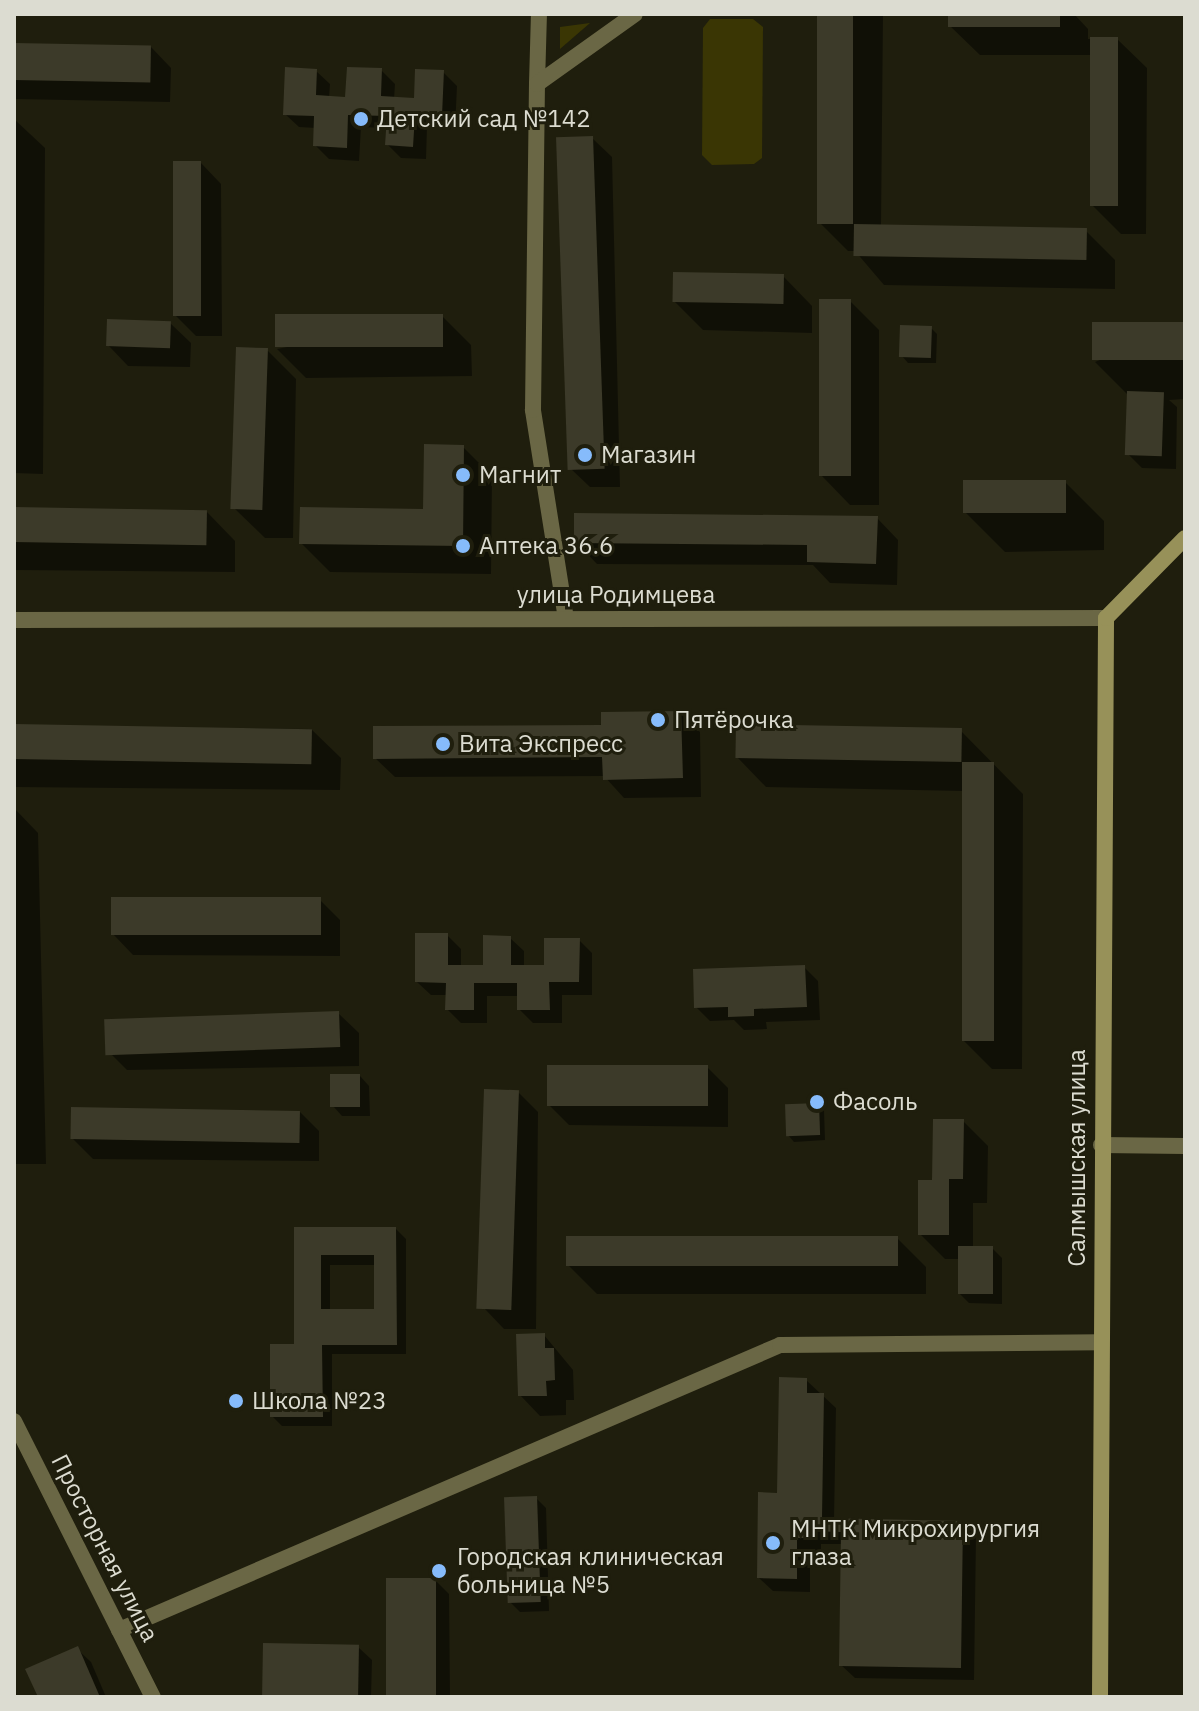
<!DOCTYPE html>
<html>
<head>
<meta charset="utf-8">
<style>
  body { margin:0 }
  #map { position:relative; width:1199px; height:1711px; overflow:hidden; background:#1f1e0d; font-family:"IBM Plex Sans",sans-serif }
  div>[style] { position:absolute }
  .green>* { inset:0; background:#3a3604 }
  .shadow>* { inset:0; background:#0007 }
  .building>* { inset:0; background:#3c3a29; transform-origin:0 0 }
  .minor>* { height:16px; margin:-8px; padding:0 8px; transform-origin:8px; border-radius:8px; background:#6a6745 }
  .tertiary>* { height:16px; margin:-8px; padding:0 8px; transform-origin:8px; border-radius:8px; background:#6a6745 }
  .secondary>* { height:16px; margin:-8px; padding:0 8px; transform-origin:8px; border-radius:8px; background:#979159 }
  .dots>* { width:22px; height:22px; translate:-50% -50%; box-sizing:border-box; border:4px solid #1f1e0d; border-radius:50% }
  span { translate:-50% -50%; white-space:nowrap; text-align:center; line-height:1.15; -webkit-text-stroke:6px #1f1e0d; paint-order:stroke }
  .poi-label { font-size:24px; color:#dcdcd1 }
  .left { translate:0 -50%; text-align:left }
  .street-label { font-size:24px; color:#dcdcd1 }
  .frame { position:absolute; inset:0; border:16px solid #dcdcd1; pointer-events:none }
</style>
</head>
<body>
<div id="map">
  <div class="green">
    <div style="clip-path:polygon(710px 19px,753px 19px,763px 27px,762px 158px,754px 164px,712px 165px,702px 155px,703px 28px)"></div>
    <div style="clip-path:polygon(590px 23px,560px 49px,560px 27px)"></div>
  </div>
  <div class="shadow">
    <div style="clip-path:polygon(819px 14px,883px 14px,881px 226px,1086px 231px,1115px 260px,1115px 289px,884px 285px,855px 251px,848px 251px,820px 223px)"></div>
    <div style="clip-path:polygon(950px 14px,1074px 14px,1088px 29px,1088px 39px,1117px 39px,1147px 68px,1146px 234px,1121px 234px,1092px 205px,1092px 55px,980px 55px,950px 26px)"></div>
    <div style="clip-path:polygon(14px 45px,151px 47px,171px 68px,170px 102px,15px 99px)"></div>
    <div style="clip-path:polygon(381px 70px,395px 84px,394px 99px,416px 100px,443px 72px,457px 86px,455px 129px,427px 127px,426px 159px,401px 158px,387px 144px,388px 128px,361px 127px,359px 161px,329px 159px,315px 145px,316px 128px,299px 127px,285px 114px,316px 71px,330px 84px,329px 98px,347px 99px)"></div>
    <div style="clip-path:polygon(14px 119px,45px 148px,43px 474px,14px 473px)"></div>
    <div style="clip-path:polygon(592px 138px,612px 157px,620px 487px,590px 487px,570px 468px)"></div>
    <div style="clip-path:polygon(201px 163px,221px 184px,222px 336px,196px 336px,175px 315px)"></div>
    <div style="clip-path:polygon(783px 276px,812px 306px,812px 333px,703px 330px,674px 301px)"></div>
    <div style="clip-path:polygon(850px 301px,879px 330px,879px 505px,850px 505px,821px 475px)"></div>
    <div style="clip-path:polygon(442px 316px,471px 345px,472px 376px,306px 378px,277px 349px)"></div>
    <div style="clip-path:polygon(170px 323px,191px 343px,190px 367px,128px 366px,108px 345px)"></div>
    <div style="clip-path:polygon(1185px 324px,1185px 399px,1169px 400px,1177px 407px,1176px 469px,1142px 468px,1128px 454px,1129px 396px,1095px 362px)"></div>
    <div style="clip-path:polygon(931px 328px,937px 334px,936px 363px,908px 363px,902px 356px)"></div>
    <div style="clip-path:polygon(267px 350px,296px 379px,293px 538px,265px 538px,235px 509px)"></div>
    <div style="clip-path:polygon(463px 447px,492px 476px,491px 574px,330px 572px,301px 543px,425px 511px)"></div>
    <div style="clip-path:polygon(1065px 482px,1104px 521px,1104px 550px,1005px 552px,966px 513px)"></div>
    <div style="clip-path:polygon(14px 509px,206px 511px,235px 541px,235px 572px,16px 570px)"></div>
    <div style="clip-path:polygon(877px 518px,898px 540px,897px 585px,830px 583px,813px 565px,597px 564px,576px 542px)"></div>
    <div style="clip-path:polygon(680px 713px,700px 732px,701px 797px,624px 798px,604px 776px,395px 777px,375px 758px)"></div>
    <div style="clip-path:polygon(14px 726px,311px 729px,341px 758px,340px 790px,14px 787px)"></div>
    <div style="clip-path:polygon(961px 731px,1023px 794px,1022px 1069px,992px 1069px,963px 1040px,963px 791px,766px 787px,737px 757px)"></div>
    <div style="clip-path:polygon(14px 808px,38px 833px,46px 1164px,14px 1164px)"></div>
    <div style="clip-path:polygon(320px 900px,340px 920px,340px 956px,133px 955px,113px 934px)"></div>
    <div style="clip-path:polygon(447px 935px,461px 949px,461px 967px,485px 967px,510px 938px,524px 951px,524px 967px,546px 967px,579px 940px,592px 953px,592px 995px,562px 995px,562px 1023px,533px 1023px,519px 1009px,519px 996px,487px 996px,487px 1023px,461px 1023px,447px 1009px,448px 995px,431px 995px,417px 982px)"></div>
    <div style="clip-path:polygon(804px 967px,818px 981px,820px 1020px,766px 1022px,767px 1029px,744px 1030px,734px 1020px,710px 1021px,696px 1007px)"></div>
    <div style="clip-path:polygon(338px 1013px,359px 1033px,359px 1066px,127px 1070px,107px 1050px)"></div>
    <div style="clip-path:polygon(708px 1068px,728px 1088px,728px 1127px,569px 1125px,549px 1105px)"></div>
    <div style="clip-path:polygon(360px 1076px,369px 1086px,370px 1116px,342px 1116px,333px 1106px)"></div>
    <div style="clip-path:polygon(518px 1092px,538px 1112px,536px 1329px,504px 1329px,484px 1308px)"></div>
    <div style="clip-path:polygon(818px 1105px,824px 1111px,825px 1140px,794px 1142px,788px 1135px)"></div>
    <div style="clip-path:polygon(299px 1111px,319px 1131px,319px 1161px,93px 1159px,73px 1139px)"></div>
    <div style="clip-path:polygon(963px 1121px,988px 1146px,987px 1203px,973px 1203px,973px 1248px,992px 1248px,1002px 1258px,1002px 1304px,969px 1303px,959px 1293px,959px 1259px,945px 1259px,920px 1234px,934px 1182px)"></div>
    <div style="clip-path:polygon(evenodd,296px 1229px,396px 1229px,406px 1239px,406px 1354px,332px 1354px,332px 1426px,282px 1426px,272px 1416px,296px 1346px,296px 1229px,330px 1265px,376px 1265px,376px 1311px,330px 1311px,330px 1265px)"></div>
    <div style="clip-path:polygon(897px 1238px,926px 1267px,926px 1294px,597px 1294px,568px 1265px)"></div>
    <div style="clip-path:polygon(544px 1335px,573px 1370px,574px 1400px,566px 1400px,566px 1415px,540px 1416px,520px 1395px)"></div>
    <div style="clip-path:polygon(806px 1380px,836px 1408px,834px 1520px,962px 1523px,976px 1536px,974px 1680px,855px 1678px,841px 1665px,843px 1544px,821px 1544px,821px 1551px,810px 1550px,810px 1592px,773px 1591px,759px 1578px)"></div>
    <div style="clip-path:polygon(536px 1498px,546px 1508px,549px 1611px,520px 1612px,510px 1602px)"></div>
    <div style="clip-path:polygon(435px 1580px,449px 1594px,450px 1697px,389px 1697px)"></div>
    <div style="clip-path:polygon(358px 1647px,372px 1660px,371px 1697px,264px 1697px)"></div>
    <div style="clip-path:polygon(77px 1649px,91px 1662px,106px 1697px,40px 1697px)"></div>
  </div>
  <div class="building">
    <div style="left:817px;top:14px;width:36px;height:210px"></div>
    <div style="left:948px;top:14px;width:112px;height:13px"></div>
    <div style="left:1090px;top:37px;width:28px;height:169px"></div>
    <div style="left:14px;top:43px;width:137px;height:37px;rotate:1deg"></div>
    <div style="clip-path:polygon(285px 67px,317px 69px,316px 95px,345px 97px,347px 67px,382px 68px,381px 96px,414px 98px,415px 69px,444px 70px,442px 116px,415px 115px,413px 147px,385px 145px,387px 116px,348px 115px,347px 148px,313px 146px,314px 116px,283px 115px)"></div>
    <div style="left:593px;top:136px;width:333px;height:37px;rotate:88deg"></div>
    <div style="left:173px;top:161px;width:28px;height:155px"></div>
    <div style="left:854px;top:224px;width:233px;height:32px;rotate:1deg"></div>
    <div style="left:673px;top:272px;width:111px;height:30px;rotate:1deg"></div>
    <div style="left:819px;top:299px;width:32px;height:177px"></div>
    <div style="left:443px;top:314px;width:33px;height:168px;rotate:90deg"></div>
    <div style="left:107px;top:319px;width:64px;height:27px;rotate:2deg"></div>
    <div style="left:1185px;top:322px;width:38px;height:93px;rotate:90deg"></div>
    <div style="left:900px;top:325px;width:32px;height:32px;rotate:2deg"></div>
    <div style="left:236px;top:347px;width:32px;height:162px;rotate:2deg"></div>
    <div style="left:1127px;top:391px;width:37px;height:64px;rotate:2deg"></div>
    <div style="clip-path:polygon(424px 444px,464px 445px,463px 546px,299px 544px,300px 507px,423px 509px)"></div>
    <div style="left:1066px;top:480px;width:33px;height:103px;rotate:90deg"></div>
    <div style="left:14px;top:507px;width:193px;height:35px;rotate:1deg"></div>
    <div style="clip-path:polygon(574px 513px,878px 516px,876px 564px,807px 562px,807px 545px,574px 543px)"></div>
    <div style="clip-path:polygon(681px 711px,683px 778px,603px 780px,602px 757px,373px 759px,373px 726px,601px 725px,601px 712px)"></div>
    <div style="left:14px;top:724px;width:298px;height:35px;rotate:1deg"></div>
    <div style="left:736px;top:724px;width:226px;height:34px;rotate:1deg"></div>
    <div style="left:962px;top:762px;width:32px;height:279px"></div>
    <div style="left:111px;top:897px;width:210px;height:38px"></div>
    <div style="clip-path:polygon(415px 933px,448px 933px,448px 965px,483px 965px,483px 935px,511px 936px,511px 965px,544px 965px,544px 938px,580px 938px,579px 982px,549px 982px,550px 1010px,517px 1010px,517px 983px,474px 983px,474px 1010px,445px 1010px,446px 983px,415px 982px)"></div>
    <div style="clip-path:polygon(805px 965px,807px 1007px,754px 1009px,754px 1016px,728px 1017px,728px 1007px,694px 1008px,693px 969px)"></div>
    <div style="left:339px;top:1011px;width:36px;height:235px;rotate:88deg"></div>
    <div style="left:547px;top:1065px;width:161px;height:41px"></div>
    <div style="left:330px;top:1074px;width:30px;height:33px"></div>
    <div style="left:484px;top:1089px;width:35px;height:220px;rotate:2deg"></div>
    <div style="left:819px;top:1103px;width:32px;height:34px;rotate:88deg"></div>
    <div style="left:71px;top:1107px;width:229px;height:32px;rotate:1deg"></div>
    <div style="clip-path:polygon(933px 1119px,964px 1119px,963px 1179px,949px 1179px,949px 1235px,918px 1235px,918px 1180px,932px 1180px)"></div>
    <div style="clip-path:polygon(evenodd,294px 1227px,396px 1227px,397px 1345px,322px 1345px,323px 1417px,270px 1417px,270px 1344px,294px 1344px,294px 1227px,321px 1255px,374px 1255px,374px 1309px,321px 1309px,321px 1255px)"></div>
    <div style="left:566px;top:1236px;width:332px;height:30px"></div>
    <div style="left:958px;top:1246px;width:35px;height:48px"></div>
    <div style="clip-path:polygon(545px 1333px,545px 1348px,554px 1348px,555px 1380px,546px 1381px,547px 1396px,518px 1396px,516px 1334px)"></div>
    <div style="clip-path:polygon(779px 1377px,807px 1378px,807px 1393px,824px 1393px,822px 1518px,963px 1521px,961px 1668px,839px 1666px,841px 1532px,808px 1531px,808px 1538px,797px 1538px,797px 1579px,757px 1578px,758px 1492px,777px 1493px)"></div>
    <div style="left:537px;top:1496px;width:106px;height:33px;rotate:88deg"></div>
    <div style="left:386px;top:1578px;width:50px;height:119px"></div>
    <div style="left:263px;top:1643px;width:96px;height:54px;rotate:1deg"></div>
    <div style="clip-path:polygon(78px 1646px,100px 1697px,38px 1697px,25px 1669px)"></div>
  </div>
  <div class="minor">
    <div style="left:537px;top:84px;width:70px;rotate:-88.4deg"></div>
    <div style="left:566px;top:619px;width:212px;rotate:-99deg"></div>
    <div style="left:533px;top:410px;width:326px;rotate:-89.3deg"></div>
    <div style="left:537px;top:84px;width:120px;rotate:-35.5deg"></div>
    <div style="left:1101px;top:1145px;width:84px;rotate:0.7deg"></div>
    <div style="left:119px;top:1630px;width:720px;rotate:-23.32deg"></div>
    <div style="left:780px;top:1345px;width:320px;rotate:-0.5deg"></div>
  </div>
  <div class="tertiary">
    <div style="left:14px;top:620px;width:1092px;rotate:-0.1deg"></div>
    <div style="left:14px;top:1421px;width:309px;rotate:63.3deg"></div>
  </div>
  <div class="secondary">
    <div style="left:1100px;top:1697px;width:1079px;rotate:-89.68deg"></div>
    <div style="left:1106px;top:618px;width:112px;rotate:-45.4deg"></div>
  </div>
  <div class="dots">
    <div style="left:361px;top:119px;background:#86bbfb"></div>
    <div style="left:585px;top:455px;background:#86bbfb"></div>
    <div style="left:463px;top:475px;background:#86bbfb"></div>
    <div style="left:463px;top:546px;background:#86bbfb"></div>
    <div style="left:658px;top:720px;background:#86bbfb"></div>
    <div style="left:443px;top:744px;background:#86bbfb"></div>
    <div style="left:817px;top:1102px;background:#86bbfb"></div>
    <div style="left:236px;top:1401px;background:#86bbfb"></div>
    <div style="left:773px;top:1543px;background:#86bbfb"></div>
    <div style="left:439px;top:1571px;background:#86bbfb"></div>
  </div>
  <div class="poi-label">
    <span class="left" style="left:377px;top:119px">Детский сад №142</span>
    <span class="left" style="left:601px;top:455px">Магазин</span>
    <span class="left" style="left:479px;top:475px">Магнит</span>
    <span class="left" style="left:479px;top:546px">Аптека 36.6</span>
    <span class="left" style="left:674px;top:720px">Пятёрочка</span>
    <span class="left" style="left:459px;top:744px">Вита Экспресс</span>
    <span class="left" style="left:833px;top:1102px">Фасоль</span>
    <span class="left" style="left:252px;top:1401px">Школа №23</span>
    <span class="left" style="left:791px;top:1543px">МНТК Микрохирургия<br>глаза</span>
    <span class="left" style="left:457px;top:1571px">Городская клиническая<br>больница №5</span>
  </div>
  <div class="street-label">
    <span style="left:616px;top:595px">улица Родимцева</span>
    <span style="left:1077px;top:1158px;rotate:-90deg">Салмышская улица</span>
    <span style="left:105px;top:1548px;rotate:63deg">Просторная улица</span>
  </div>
  <div class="frame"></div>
</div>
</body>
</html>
